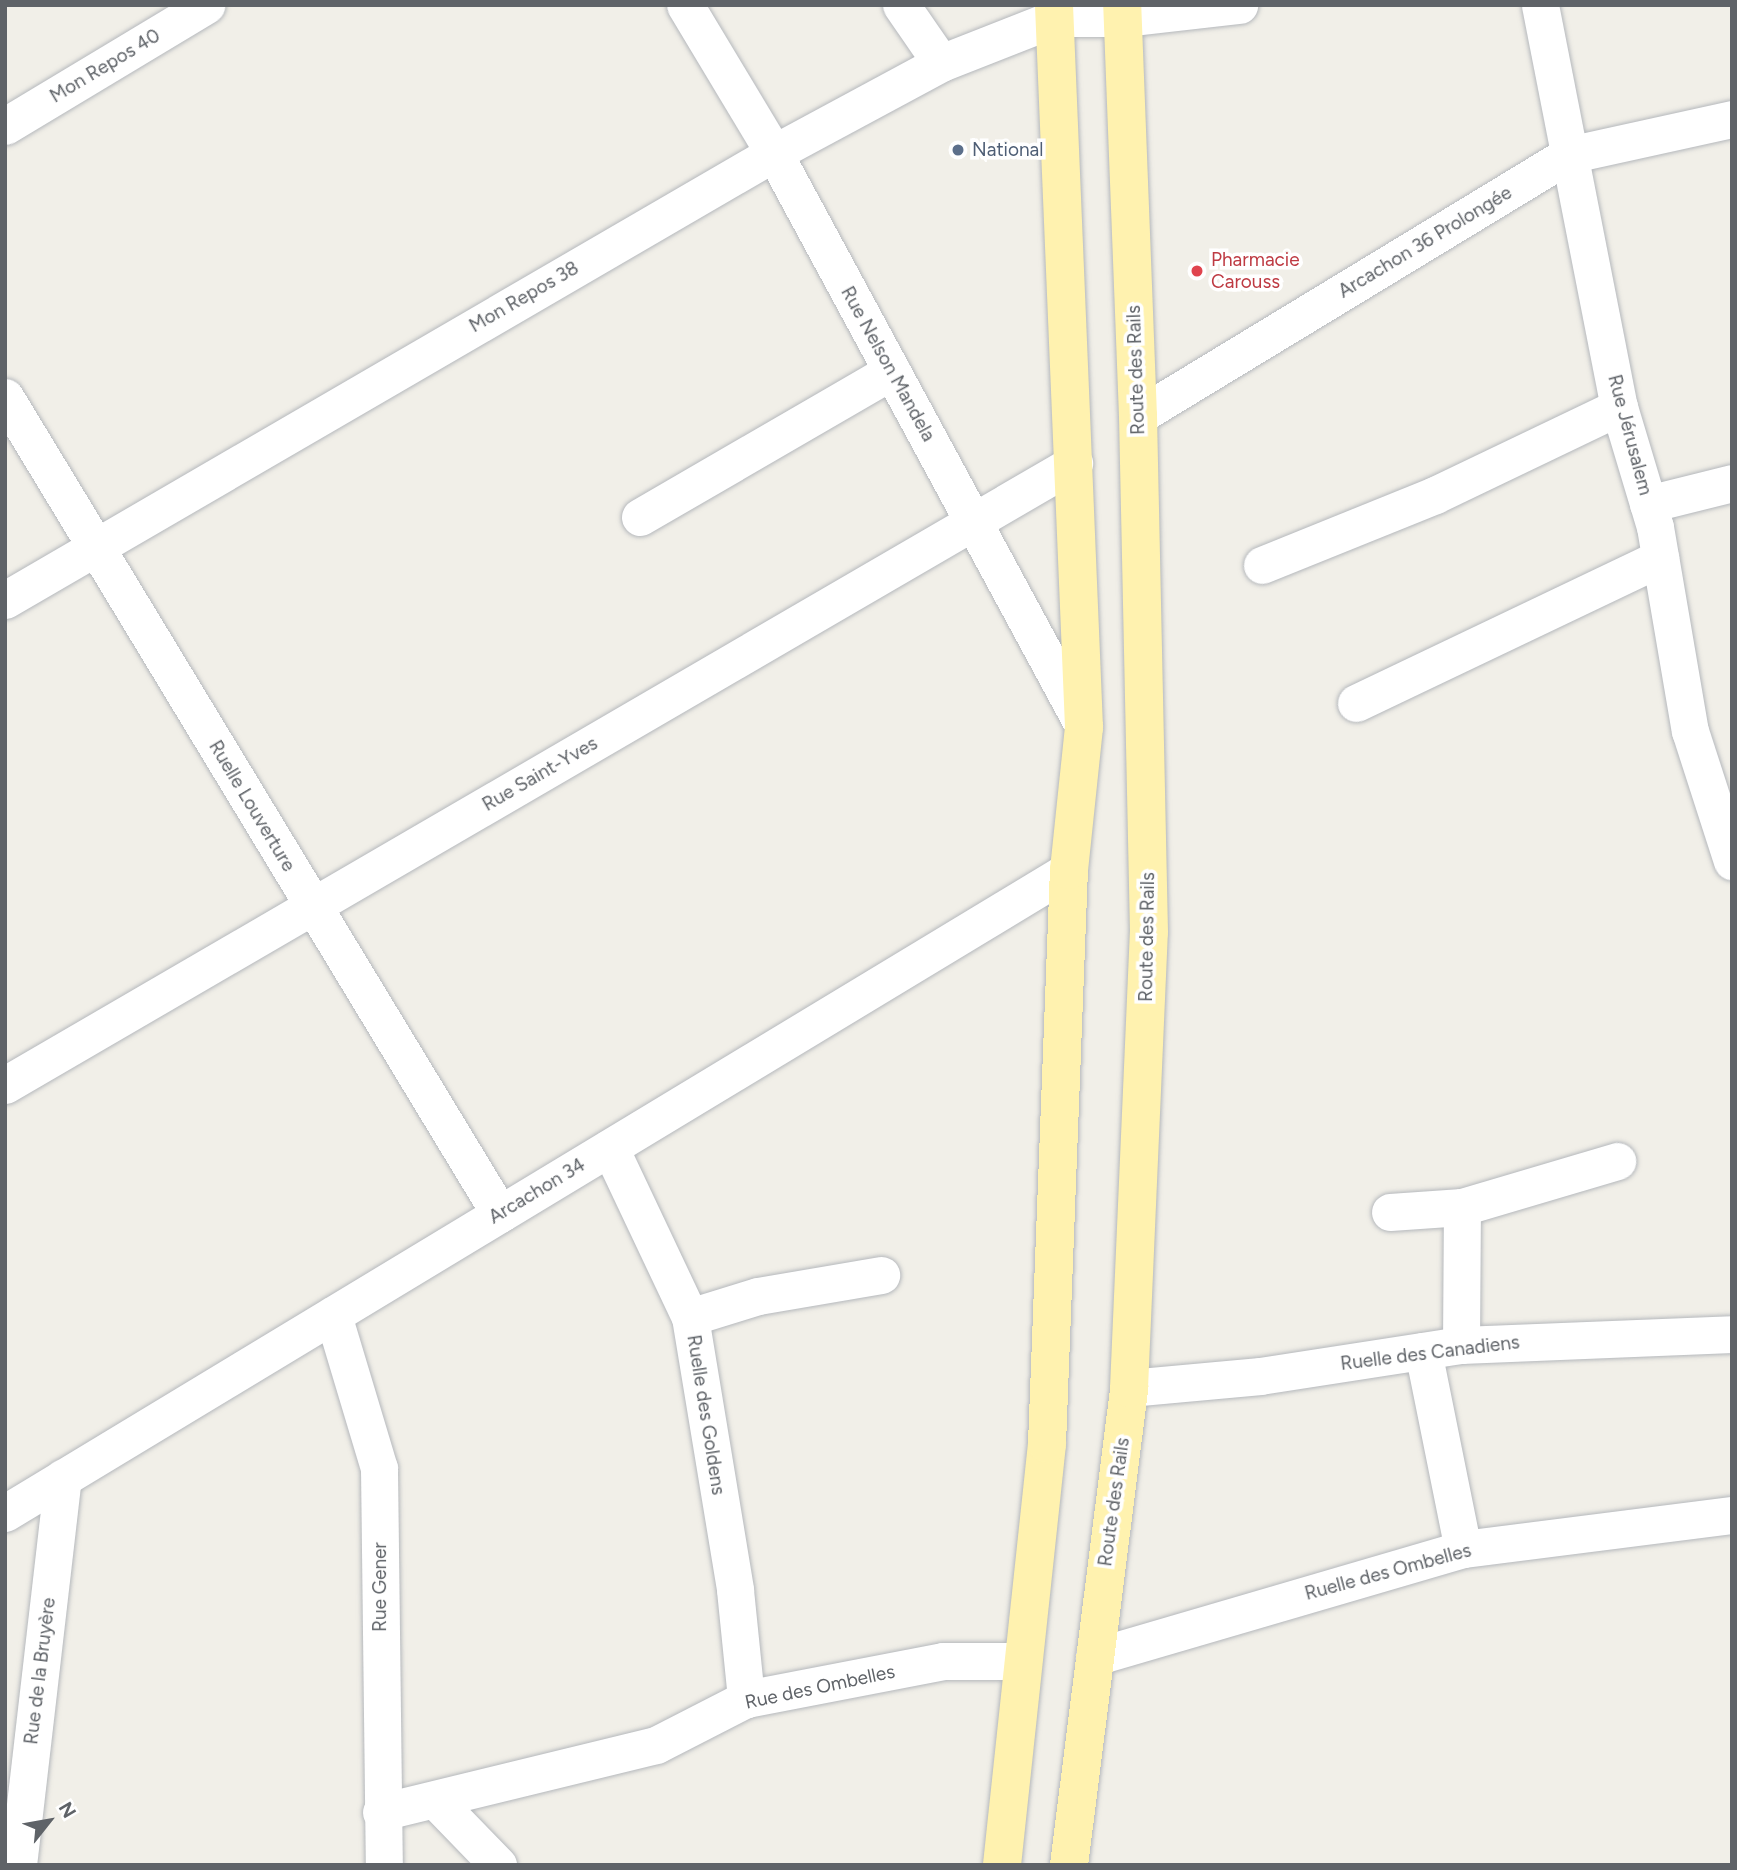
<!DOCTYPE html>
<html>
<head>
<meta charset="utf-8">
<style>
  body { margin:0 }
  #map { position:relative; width:1737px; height:1870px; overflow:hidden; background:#f1efe8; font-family:Figtree,sans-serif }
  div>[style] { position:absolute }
  .roads { filter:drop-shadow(0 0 2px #b5b8bc) drop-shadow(0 0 2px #b5b8bc) }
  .minor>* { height:37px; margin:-18.5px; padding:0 18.5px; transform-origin:18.5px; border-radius:18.5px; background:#fff }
  .major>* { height:38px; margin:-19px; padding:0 19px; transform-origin:19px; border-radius:19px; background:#fff2af }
  .dots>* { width:19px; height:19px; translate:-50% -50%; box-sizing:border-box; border:4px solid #fff; border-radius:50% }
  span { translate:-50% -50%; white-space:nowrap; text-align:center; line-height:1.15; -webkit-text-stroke:7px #fff; paint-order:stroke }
  .street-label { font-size:19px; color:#5f6368 }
  .service-label { font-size:19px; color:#4e5e75 }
  .left { translate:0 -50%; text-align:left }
  .health-label { font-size:19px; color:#be3a42 }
  .frame { position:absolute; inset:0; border:7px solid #5f6368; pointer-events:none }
  .north { position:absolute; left:14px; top:1786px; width:70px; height:70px; -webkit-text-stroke:5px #fff; paint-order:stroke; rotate:59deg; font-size:19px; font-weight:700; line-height:28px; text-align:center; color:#5f6368 }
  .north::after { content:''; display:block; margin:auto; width:24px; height:32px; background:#5f6368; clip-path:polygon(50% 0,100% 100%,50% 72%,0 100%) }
</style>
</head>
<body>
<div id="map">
  <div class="roads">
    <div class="minor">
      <div style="left:685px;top:5px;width:173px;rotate:59deg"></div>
      <div style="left:774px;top:153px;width:652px;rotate:61.63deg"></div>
      <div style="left:901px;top:5px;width:70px;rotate:55.4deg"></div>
      <div style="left:1540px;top:5px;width:410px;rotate:78.9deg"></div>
      <div style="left:1619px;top:407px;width:125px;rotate:73.3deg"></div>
      <div style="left:1655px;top:527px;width:207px;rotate:80.3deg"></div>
      <div style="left:1690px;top:731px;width:137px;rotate:72.1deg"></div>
      <div style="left:5px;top:126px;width:235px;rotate:-31deg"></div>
      <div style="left:5px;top:397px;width:955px;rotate:58.79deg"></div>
      <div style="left:1138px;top:416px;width:503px;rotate:-31.26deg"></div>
      <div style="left:1568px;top:155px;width:168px;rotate:-12.4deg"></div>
      <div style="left:1648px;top:504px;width:87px;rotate:-14deg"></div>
      <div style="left:640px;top:517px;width:291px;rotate:-30.1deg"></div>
      <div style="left:1262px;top:565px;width:187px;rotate:-22deg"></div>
      <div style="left:1435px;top:495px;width:204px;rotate:-25.6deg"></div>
      <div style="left:5px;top:600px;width:889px;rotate:-30.17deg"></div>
      <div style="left:774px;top:153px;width:190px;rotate:-28.3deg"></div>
      <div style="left:941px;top:63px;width:123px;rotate:-21.5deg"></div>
      <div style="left:1055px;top:18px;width:68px"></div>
      <div style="left:1123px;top:18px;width:117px;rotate:-6.4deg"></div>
      <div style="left:1356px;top:703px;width:337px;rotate:-25.5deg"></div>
      <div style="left:5px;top:1085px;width:1237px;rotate:-30.19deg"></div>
      <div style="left:610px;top:1148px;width:187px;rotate:64.7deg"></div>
      <div style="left:690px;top:1317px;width:277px;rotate:80.6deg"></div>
      <div style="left:735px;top:1590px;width:110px;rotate:84.2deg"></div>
      <div style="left:1390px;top:1212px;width:72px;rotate:-4deg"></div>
      <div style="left:333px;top:1315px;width:160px;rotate:73.3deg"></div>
      <div style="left:379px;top:1468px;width:397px;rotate:89.3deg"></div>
      <div style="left:690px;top:1317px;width:71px;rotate:-17.2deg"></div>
      <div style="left:758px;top:1296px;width:125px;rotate:-9.7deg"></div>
      <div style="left:1461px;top:1345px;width:138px;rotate:-89.6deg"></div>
      <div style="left:1462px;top:1207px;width:162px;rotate:-16.5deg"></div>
      <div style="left:1423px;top:1351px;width:202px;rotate:78.6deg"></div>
      <div style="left:1129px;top:1388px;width:132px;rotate:-5.2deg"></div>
      <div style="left:1260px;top:1376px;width:203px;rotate:-8.8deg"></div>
      <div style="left:1461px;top:1345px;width:271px;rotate:-2.3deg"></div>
      <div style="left:5px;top:1513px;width:1243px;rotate:-31.15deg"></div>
      <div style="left:1094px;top:1657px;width:384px;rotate:-16.3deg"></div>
      <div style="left:1463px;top:1549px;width:271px;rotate:-7.2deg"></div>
      <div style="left:437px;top:1802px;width:88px;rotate:45.9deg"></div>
      <div style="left:381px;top:1812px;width:283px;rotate:-13.7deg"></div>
      <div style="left:656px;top:1745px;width:101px;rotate:-27.1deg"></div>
      <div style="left:746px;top:1699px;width:201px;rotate:-10.9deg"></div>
      <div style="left:943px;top:1661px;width:80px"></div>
      <div style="left:18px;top:1865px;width:390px;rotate:-83.4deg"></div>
    </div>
    <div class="major">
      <div style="left:1002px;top:1865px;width:423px;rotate:-83.9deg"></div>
      <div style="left:1047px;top:1444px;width:574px;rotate:-87.81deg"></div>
      <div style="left:1069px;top:870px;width:144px;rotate:-84deg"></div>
      <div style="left:1084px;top:727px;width:723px;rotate:-92.38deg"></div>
      <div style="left:1069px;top:1865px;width:481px;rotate:-82.8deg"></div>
      <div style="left:1129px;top:1388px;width:456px;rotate:-87.5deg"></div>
      <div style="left:1149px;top:932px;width:516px;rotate:-91.22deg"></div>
      <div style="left:1138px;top:416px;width:411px;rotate:-92.2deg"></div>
    </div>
  </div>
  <div class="dots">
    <div style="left:958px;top:150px;background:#5c6f8a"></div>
    <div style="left:1197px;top:271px;background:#e0444e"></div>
  </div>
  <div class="street-label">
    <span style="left:105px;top:66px;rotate:-31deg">Mon Repos 40</span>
    <span style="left:1425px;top:242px;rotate:-31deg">Arcachon 36 Prolongée</span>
    <span style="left:524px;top:297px;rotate:-30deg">Mon Repos 38</span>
    <span style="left:888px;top:364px;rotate:61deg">Rue Nelson Mandela</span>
    <span style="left:1136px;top:370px;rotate:-92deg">Route des Rails</span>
    <span style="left:1630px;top:435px;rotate:75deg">Rue Jérusalem</span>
    <span style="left:540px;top:774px;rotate:-30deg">Rue Saint-Yves</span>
    <span style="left:252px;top:806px;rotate:59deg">Ruelle Louverture</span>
    <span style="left:1147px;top:937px;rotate:-89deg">Route des Rails</span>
    <span style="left:537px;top:1191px;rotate:-31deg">Arcachon 34</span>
    <span style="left:1430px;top:1353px;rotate:-7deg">Ruelle des Canadiens</span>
    <span style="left:706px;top:1415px;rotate:81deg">Ruelle des Goldens</span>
    <span style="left:1114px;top:1502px;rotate:-82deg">Route des Rails</span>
    <span style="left:1388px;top:1572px;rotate:-15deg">Ruelle des Ombelles</span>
    <span style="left:380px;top:1587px;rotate:-90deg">Rue Gener</span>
    <span style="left:40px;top:1671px;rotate:-83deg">Rue de la Bruyère</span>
    <span style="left:820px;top:1687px;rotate:-12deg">Rue des Ombelles</span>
  </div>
  <div class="service-label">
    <span class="left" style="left:972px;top:150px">National</span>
  </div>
  <div class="health-label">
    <span class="left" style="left:1211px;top:271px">Pharmacie<br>Carouss</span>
  </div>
  <div class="frame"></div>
  <div class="north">N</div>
</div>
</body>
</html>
